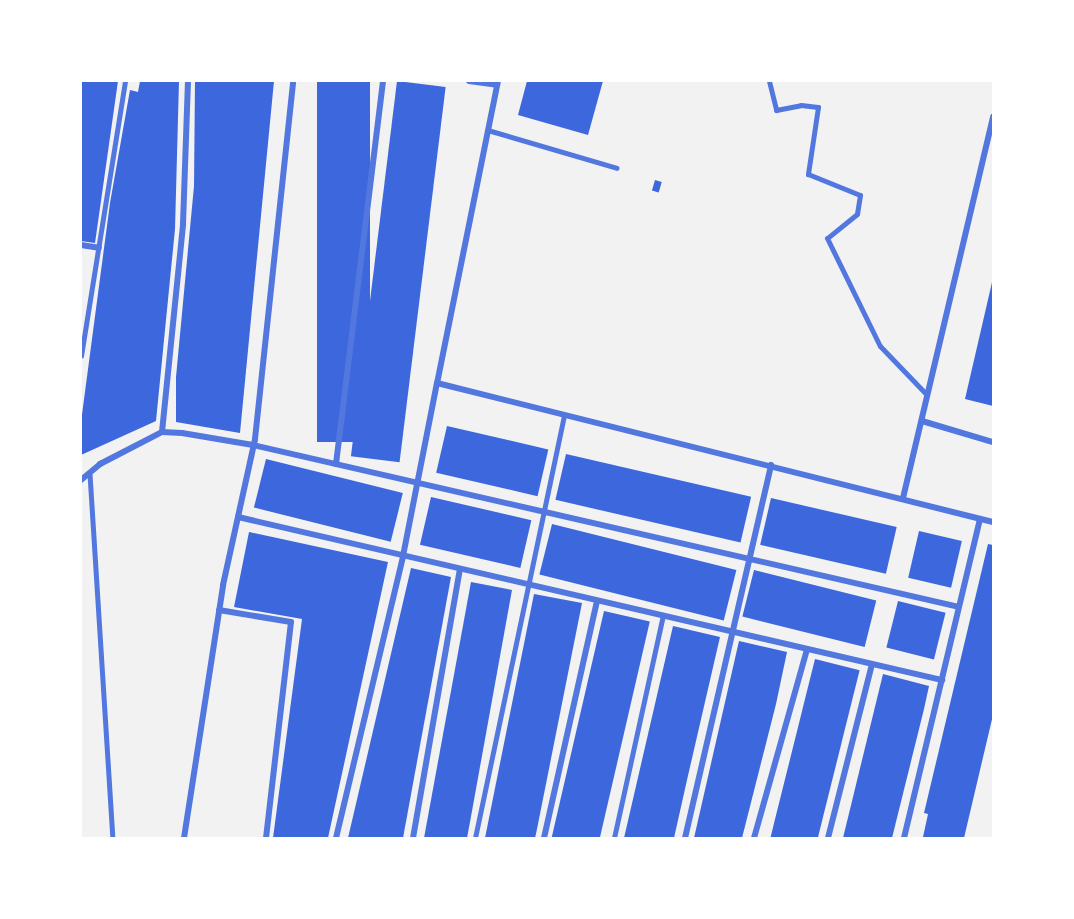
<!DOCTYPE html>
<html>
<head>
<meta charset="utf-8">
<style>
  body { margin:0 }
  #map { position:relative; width:1074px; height:919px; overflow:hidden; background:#f2f2f2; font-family:Quicksand,sans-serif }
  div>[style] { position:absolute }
  .building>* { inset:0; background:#3d67dc; transform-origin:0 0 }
  .service>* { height:4.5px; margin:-2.25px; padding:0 2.25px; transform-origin:2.25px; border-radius:2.25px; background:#5277de }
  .pedestrian>* { height:5px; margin:-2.5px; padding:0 2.5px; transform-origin:2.5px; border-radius:2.5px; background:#5277de }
  .minor>* { height:6px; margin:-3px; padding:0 3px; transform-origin:3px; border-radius:3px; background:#5277de }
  span { translate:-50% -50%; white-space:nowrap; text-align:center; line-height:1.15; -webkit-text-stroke:5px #fff; paint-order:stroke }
  .frame { position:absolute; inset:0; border:82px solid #fff; pointer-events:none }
</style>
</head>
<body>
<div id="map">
  <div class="building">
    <div style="clip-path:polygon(81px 81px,118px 81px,95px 243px,81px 241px)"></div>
    <div style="clip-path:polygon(140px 81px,179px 81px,175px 229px,156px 421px,81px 455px,81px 422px,110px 203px,130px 90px,138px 92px)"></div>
    <div style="clip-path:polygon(195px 81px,274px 81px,240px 433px,176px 422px,176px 377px,194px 186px)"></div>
    <div style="left:317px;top:81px;width:53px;height:361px"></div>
    <div style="left:397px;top:81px;width:49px;height:378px;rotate:7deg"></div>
    <div style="clip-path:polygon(527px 81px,603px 81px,588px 135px,518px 115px)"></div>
    <div style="left:655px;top:180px;width:7px;height:11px;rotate:16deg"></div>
    <div style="clip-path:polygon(993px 278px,993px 406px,965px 399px)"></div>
    <div style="left:447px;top:426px;width:104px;height:48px;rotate:13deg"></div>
    <div style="left:566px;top:454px;width:190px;height:47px;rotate:13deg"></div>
    <div style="left:266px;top:459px;width:141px;height:50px;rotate:14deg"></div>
    <div style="left:431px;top:497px;width:103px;height:49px;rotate:13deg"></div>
    <div style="left:771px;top:498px;width:129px;height:48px;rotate:13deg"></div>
    <div style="left:552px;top:524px;width:190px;height:52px;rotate:14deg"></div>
    <div style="left:919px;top:531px;width:44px;height:48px;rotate:13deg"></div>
    <div style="clip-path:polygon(249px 532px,388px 562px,328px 838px,273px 838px,302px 619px,234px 607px)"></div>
    <div style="clip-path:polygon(988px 544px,993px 545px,993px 715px,964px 838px,915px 838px,923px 837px,928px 814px,924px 813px)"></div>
    <div style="clip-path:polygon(411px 568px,451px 577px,403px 838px,348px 838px)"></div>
    <div style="left:754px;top:570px;width:126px;height:48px;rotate:14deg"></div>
    <div style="clip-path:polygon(471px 582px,512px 590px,470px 822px,467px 838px,424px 838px)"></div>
    <div style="clip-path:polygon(534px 594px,582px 603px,537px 829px,535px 838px,485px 838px)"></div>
    <div style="left:898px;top:601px;width:49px;height:48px;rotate:14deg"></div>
    <div style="left:604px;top:611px;width:47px;height:233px;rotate:13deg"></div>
    <div style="clip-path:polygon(673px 626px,720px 637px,687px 780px,674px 838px,624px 838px)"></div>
    <div style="clip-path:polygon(739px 641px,787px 652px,776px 704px,742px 838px,694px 838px)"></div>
    <div style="left:815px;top:659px;width:46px;height:184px;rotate:14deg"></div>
    <div style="clip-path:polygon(883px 674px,929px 686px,924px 709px,892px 838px,843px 838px)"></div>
  </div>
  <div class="service">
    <div style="left:488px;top:130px;width:134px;rotate:16.4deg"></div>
    <div style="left:81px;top:356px;width:278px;rotate:-80.9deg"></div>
    <div style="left:90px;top:474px;width:365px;rotate:86.4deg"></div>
    <div style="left:475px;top:838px;width:432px;rotate:-78.1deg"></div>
    <div style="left:614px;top:838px;width:228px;rotate:-77.6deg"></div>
  </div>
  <div class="pedestrian">
    <div style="left:769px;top:81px;width:30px;rotate:76deg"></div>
    <div style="left:776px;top:110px;width:25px;rotate:-11deg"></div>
    <div style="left:801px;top:105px;width:17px;rotate:7deg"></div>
    <div style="left:818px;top:107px;width:68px;rotate:98.5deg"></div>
    <div style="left:808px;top:174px;width:56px;rotate:22deg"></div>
    <div style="left:860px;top:195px;width:19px;rotate:99deg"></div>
    <div style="left:857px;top:214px;width:38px;rotate:141deg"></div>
    <div style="left:827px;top:238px;width:120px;rotate:63.9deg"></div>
    <div style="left:880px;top:346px;width:68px;rotate:46.2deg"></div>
  </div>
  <div class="minor">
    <div style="left:469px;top:81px;width:28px;rotate:8deg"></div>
    <div style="left:498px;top:81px;width:308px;rotate:101.4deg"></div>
    <div style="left:437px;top:383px;width:573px;rotate:14.04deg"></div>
    <div style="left:81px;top:245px;width:18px;rotate:9deg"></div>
    <div style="left:922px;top:421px;width:74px;rotate:16.5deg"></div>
    <div style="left:162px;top:432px;width:209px;rotate:-84.2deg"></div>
    <div style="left:183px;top:224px;width:143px;rotate:-88deg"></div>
    <div style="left:336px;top:464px;width:386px;rotate:-83deg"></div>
    <div style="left:81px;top:480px;width:25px;rotate:-40deg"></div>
    <div style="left:100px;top:464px;width:70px;rotate:-27.3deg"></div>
    <div style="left:162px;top:432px;width:20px;rotate:3deg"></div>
    <div style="left:182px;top:433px;width:72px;rotate:9.6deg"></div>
    <div style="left:253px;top:445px;width:724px;rotate:12.92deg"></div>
    <div style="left:903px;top:498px;width:392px;rotate:-76.7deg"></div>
    <div style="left:238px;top:517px;width:723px;rotate:13.04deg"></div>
    <div style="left:219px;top:610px;width:73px;rotate:9.5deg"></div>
    <div style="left:291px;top:622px;width:217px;rotate:96.6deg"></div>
    <div style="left:184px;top:838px;width:256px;rotate:-81.2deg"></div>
    <div style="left:223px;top:585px;width:149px;rotate:-77.6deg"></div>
    <div style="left:255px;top:439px;width:360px;rotate:-83.9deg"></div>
    <div style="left:336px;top:838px;width:290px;rotate:-76.6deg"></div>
    <div style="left:403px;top:556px;width:176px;rotate:-78.9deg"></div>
    <div style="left:413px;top:838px;width:273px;rotate:-80.1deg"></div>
    <div style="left:544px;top:838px;width:243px;rotate:-77.4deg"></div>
    <div style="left:685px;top:838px;width:383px;rotate:-77deg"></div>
    <div style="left:754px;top:838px;width:196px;rotate:-74.3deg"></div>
    <div style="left:828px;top:838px;width:179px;rotate:-75.8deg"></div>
    <div style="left:904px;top:838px;width:328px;rotate:-76.6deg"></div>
  </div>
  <div class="frame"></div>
</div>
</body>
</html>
